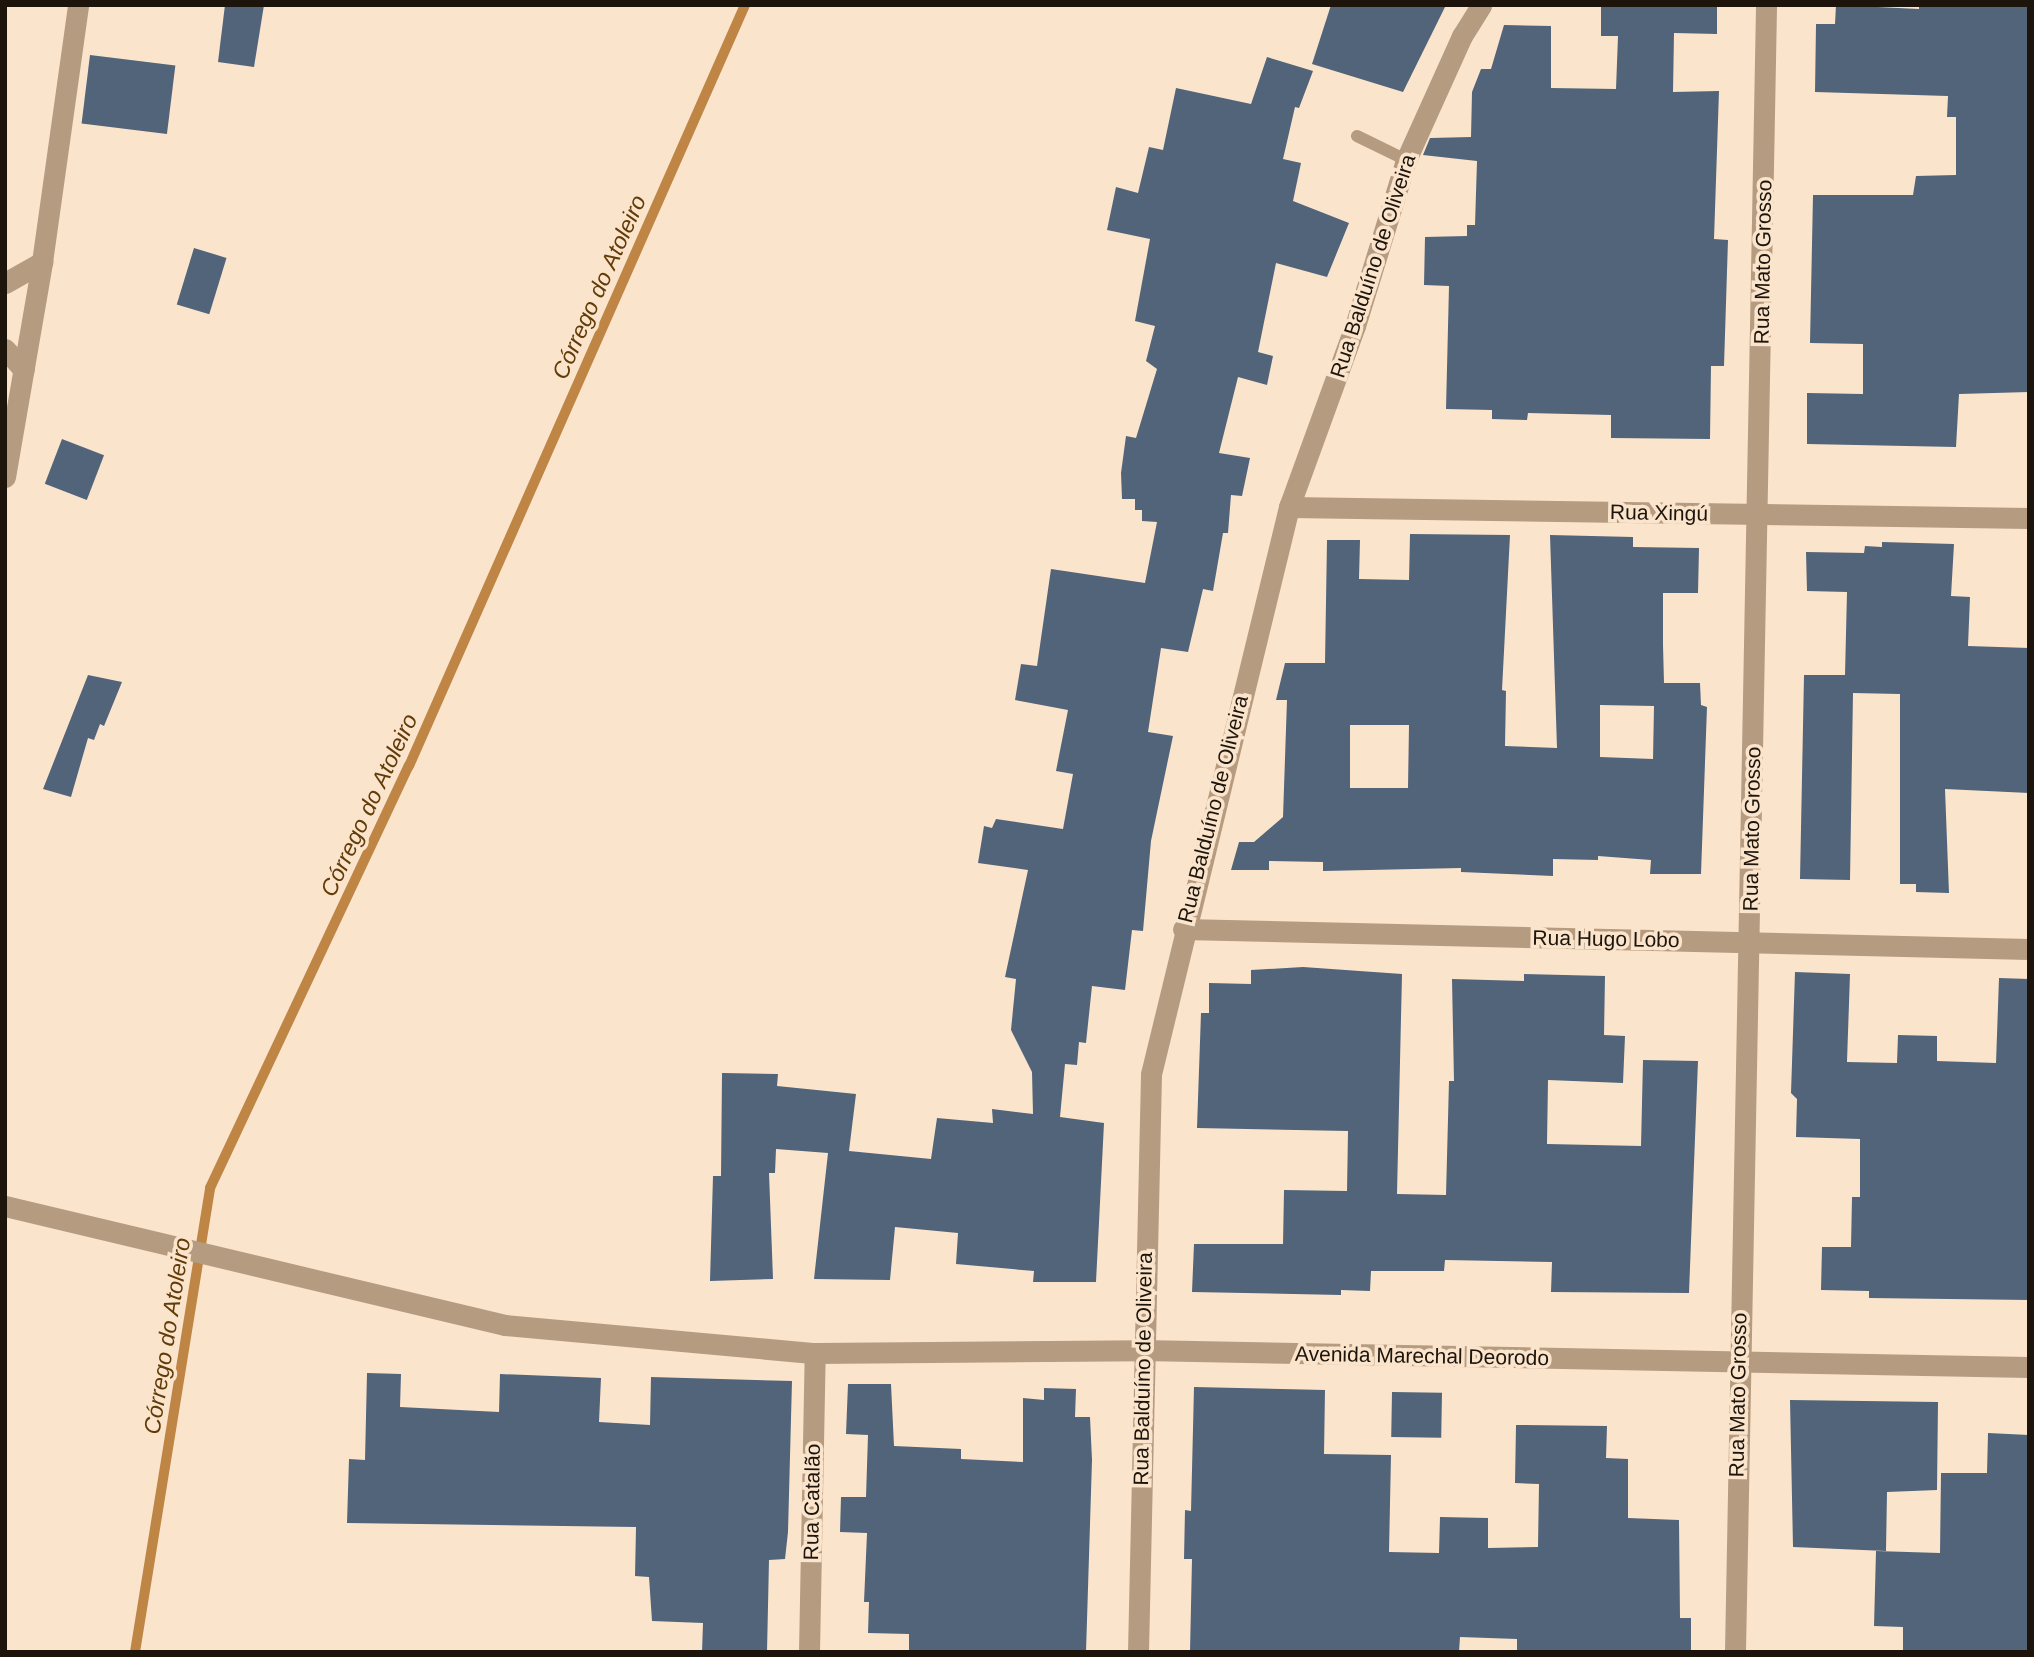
<!DOCTYPE html>
<html>
<head>
<meta charset="utf-8">
<style>
  body { margin:0 }
  #map { position:relative; width:2034px; height:1657px; overflow:hidden; background:#fbe4cc; font-family:Arial,sans-serif }
  div>[style] { position:absolute }
  .stream>* { height:10px; margin:-5px; padding:0 5px; transform-origin:5px; border-radius:5px; background:#be8545 }
  .building>* { inset:0; background:#51647a; transform-origin:0 0 }
  .lane>* { height:12px; margin:-6px; padding:0 6px; transform-origin:6px; border-radius:6px; background:#b59b80 }
  .street>* { height:21px; margin:-10.5px; padding:0 10.5px; transform-origin:10.5px; border-radius:10.5px; background:#b59b80 }
  span { translate:-50% -50%; white-space:nowrap; text-align:center; line-height:1.15; -webkit-text-stroke:7px #fbe4cc; paint-order:stroke }
  .street-label { font-size:21px; color:#1d150c }
  .water-label { font-size:23px; color:#623c08; font-style:italic }
  .frame { position:absolute; inset:0; border:7px solid #1d150c; pointer-events:none }
</style>
</head>
<body>
<div id="map">
  <div class="stream">
    <div style="left:135px;top:1652px;width:470px;rotate:-80.8deg"></div>
    <div style="left:210px;top:1188px;width:467px;rotate:-64.8deg"></div>
    <div style="left:409px;top:766px;width:832px;rotate:-66.18deg"></div>
  </div>
  <div class="building">
    <div style="clip-path:polygon(225px 5px,264px 5px,254px 67px,218px 62px)"></div>
    <div style="clip-path:polygon(1331px 5px,1446px 5px,1403px 92px,1312px 64px)"></div>
    <div style="clip-path:polygon(1601px 5px,1717px 5px,1717px 34px,1674px 33px,1673px 92px,1719px 91px,1714px 239px,1728px 240px,1724px 366px,1711px 366px,1710px 439px,1611px 438px,1611px 415px,1528px 413px,1527px 420px,1492px 419px,1492px 410px,1446px 409px,1449px 286px,1424px 285px,1425px 237px,1467px 236px,1467px 225px,1475px 225px,1477px 161px,1423px 155px,1430px 138px,1471px 137px,1472px 92px,1481px 69px,1491px 69px,1504px 25px,1551px 26px,1551px 88px,1616px 89px,1618px 36px,1601px 36px)"></div>
    <div style="clip-path:polygon(1836px 5px,1919px 9px,1919px 5px,2029px 5px,2029px 392px,1959px 394px,1956px 447px,1807px 444px,1807px 393px,1863px 394px,1863px 344px,1810px 343px,1813px 195px,1913px 195px,1916px 176px,1956px 175px,1956px 117px,1947px 117px,1948px 96px,1815px 92px,1816px 24px,1835px 24px)"></div>
    <div style="left:90px;top:55px;width:86px;height:69px;rotate:7deg"></div>
    <div style="clip-path:polygon(1267px 57px,1313px 71px,1299px 108px,1295px 107px,1283px 159px,1301px 163px,1293px 201px,1349px 223px,1327px 277px,1276px 263px,1258px 352px,1273px 356px,1267px 385px,1238px 377px,1219px 453px,1250px 458px,1242px 496px,1231px 495px,1228px 533px,1223px 533px,1213px 591px,1203px 589px,1188px 652px,1161px 648px,1148px 732px,1173px 736px,1151px 841px,1143px 931px,1132px 930px,1125px 990px,1092px 986px,1086px 1043px,1079px 1042px,1077px 1065px,1065px 1064px,1060px 1117px,1104px 1123px,1096px 1282px,1033px 1282px,1034px 1271px,956px 1264px,958px 1233px,895px 1227px,890px 1280px,814px 1279px,828px 1153px,776px 1149px,775px 1173px,769px 1173px,773px 1279px,710px 1281px,713px 1176px,721px 1176px,722px 1073px,778px 1074px,777px 1086px,856px 1094px,849px 1151px,931px 1159px,937px 1118px,993px 1123px,992px 1109px,1033px 1114px,1032px 1072px,1011px 1030px,1016px 979px,1005px 977px,1028px 870px,978px 863px,984px 826px,992px 828px,996px 819px,1063px 829px,1073px 774px,1056px 771px,1068px 710px,1015px 700px,1021px 664px,1037px 666px,1051px 569px,1145px 583px,1157px 522px,1142px 521px,1142px 510px,1135px 510px,1135px 499px,1122px 499px,1121px 473px,1126px 436px,1136px 438px,1157px 369px,1146px 361px,1155px 326px,1135px 321px,1150px 239px,1107px 230px,1116px 187px,1138px 193px,1149px 147px,1163px 150px,1176px 88px,1251px 104px)"></div>
    <div style="left:194px;top:248px;width:34px;height:59px;rotate:17deg"></div>
    <div style="left:62px;top:439px;width:45px;height:48px;rotate:21deg"></div>
    <div style="clip-path:polygon(evenodd,1410px 534px,1510px 535px,1502px 690px,1506px 691px,1505px 746px,1557px 748px,1550px 535px,1633px 537px,1633px 547px,1699px 548px,1698px 593px,1663px 593px,1663px 645px,1664px 683px,1700px 683px,1701px 705px,1707px 707px,1701px 874px,1650px 874px,1651px 860px,1598px 856px,1598px 860px,1553px 859px,1553px 876px,1461px 872px,1461px 868px,1323px 871px,1323px 862px,1269px 861px,1269px 870px,1231px 870px,1239px 842px,1254px 842px,1283px 817px,1287px 700px,1276px 700px,1285px 663px,1325px 663px,1327px 540px,1360px 540px,1359px 579px,1409px 580px,1410px 534px,1600px 705px,1654px 706px,1653px 759px,1600px 757px,1600px 705px,1410px 534px,1350px 725px,1409px 725px,1408px 788px,1350px 788px,1350px 725px)"></div>
    <div style="clip-path:polygon(1882px 542px,1954px 544px,1951px 596px,1970px 597px,1968px 646px,2029px 648px,2029px 793px,1945px 789px,1949px 893px,1916px 892px,1916px 884px,1900px 884px,1900px 694px,1853px 693px,1850px 880px,1800px 879px,1804px 675px,1845px 675px,1847px 592px,1807px 591px,1806px 552px,1864px 553px,1865px 546px,1882px 547px)"></div>
    <div style="clip-path:polygon(88px 675px,122px 682px,104px 726px,100px 724px,94px 740px,88px 738px,71px 797px,43px 789px)"></div>
    <div style="clip-path:polygon(1303px 967px,1402px 974px,1397px 1194px,1446px 1195px,1449px 1081px,1454px 1081px,1452px 979px,1524px 981px,1524px 974px,1605px 976px,1604px 1035px,1625px 1036px,1623px 1083px,1548px 1080px,1547px 1144px,1641px 1146px,1643px 1060px,1698px 1061px,1689px 1293px,1551px 1292px,1552px 1262px,1445px 1260px,1444px 1271px,1371px 1271px,1370px 1291px,1341px 1290px,1341px 1295px,1192px 1292px,1194px 1244px,1283px 1244px,1284px 1190px,1347px 1191px,1348px 1131px,1197px 1128px,1201px 1013px,1209px 1013px,1209px 983px,1251px 984px,1251px 970px)"></div>
    <div style="clip-path:polygon(1795px 972px,1850px 974px,1847px 1062px,1897px 1063px,1898px 1035px,1937px 1036px,1937px 1061px,1996px 1063px,1999px 978px,2029px 979px,2029px 1300px,1869px 1298px,1869px 1291px,1821px 1290px,1822px 1247px,1851px 1247px,1852px 1197px,1860px 1197px,1860px 1139px,1796px 1137px,1797px 1099px,1791px 1093px)"></div>
    <div style="clip-path:polygon(367px 1373px,401px 1374px,400px 1407px,499px 1412px,500px 1374px,601px 1378px,599px 1422px,650px 1425px,651px 1377px,792px 1381px,788px 1532px,785px 1559px,769px 1560px,767px 1652px,702px 1652px,703px 1623px,652px 1621px,649px 1577px,635px 1576px,636px 1527px,347px 1523px,349px 1459px,365px 1460px)"></div>
    <div style="clip-path:polygon(848px 1384px,891px 1384px,894px 1446px,961px 1449px,961px 1459px,1023px 1462px,1023px 1398px,1044px 1400px,1044px 1388px,1076px 1389px,1075px 1417px,1090px 1417px,1092px 1460px,1086px 1652px,909px 1652px,909px 1634px,868px 1633px,869px 1602px,864px 1602px,867px 1533px,840px 1532px,841px 1497px,866px 1497px,868px 1435px,846px 1434px)"></div>
    <div style="clip-path:polygon(1194px 1387px,1325px 1390px,1324px 1454px,1391px 1455px,1389px 1552px,1439px 1553px,1440px 1517px,1488px 1518px,1488px 1548px,1538px 1547px,1539px 1484px,1515px 1483px,1516px 1425px,1607px 1426px,1606px 1458px,1628px 1459px,1628px 1518px,1679px 1520px,1680px 1618px,1691px 1618px,1691px 1652px,1517px 1652px,1517px 1639px,1460px 1637px,1459px 1652px,1190px 1652px,1192px 1559px,1184px 1559px,1185px 1510px,1191px 1511px)"></div>
    <div style="left:1392px;top:1392px;width:50px;height:45px;rotate:1deg"></div>
    <div style="clip-path:polygon(1790px 1400px,1938px 1402px,1937px 1490px,1887px 1492px,1886px 1551px,1793px 1547px)"></div>
    <div style="clip-path:polygon(1988px 1433px,2029px 1435px,2029px 1652px,1903px 1652px,1903px 1627px,1874px 1626px,1876px 1551px,1940px 1553px,1941px 1473px,1987px 1473px)"></div>
  </div>
  <div class="lane">
    <div style="left:1357px;top:136px;width:55px;rotate:26.1deg"></div>
  </div>
  <div class="street">
    <div style="left:5px;top:283px;width:43px;rotate:-29.6deg"></div>
    <div style="left:5px;top:349px;width:28px;rotate:48deg"></div>
    <div style="left:5px;top:477px;width:218px;rotate:-80.2deg"></div>
    <div style="left:42px;top:262px;width:260px;rotate:-82deg"></div>
    <div style="left:1289px;top:507px;width:740px;rotate:0.85deg"></div>
    <div style="left:1183px;top:929px;width:846px;rotate:1.35deg"></div>
    <div style="left:5px;top:1206px;width:514px;rotate:13.39deg"></div>
    <div style="left:505px;top:1325px;width:311px;rotate:5.2deg"></div>
    <div style="left:815px;top:1353px;width:327px;rotate:-0.5deg"></div>
    <div style="left:1142px;top:1350px;width:887px;rotate:1.1deg"></div>
    <div style="left:809px;top:1652px;width:299px;rotate:-88.9deg"></div>
    <div style="left:1138px;top:1652px;width:578px;rotate:-88.71deg"></div>
    <div style="left:1151px;top:1074px;width:584px;rotate:-76.32deg"></div>
    <div style="left:1289px;top:507px;width:193px;rotate:-70deg"></div>
    <div style="left:1355px;top:326px;width:174px;rotate:-72.9deg"></div>
    <div style="left:1406px;top:160px;width:136px;rotate:-65.7deg"></div>
    <div style="left:1462px;top:36px;width:36px;rotate:-58deg"></div>
    <div style="left:1735px;top:1652px;width:1647px;rotate:-88.92deg"></div>
  </div>
  <div class="street-label">
    <span style="left:1763px;top:262px;rotate:-89deg">Rua Mato Grosso</span>
    <span style="left:1373px;top:266px;rotate:-72deg">Rua Balduíno de Oliveira</span>
    <span style="left:1659px;top:513px;rotate:1deg">Rua Xingú</span>
    <span style="left:1213px;top:809px;rotate:-76deg">Rua Balduíno de Oliveira</span>
    <span style="left:1752px;top:829px;rotate:-89deg">Rua Mato Grosso</span>
    <span style="left:1606px;top:939px;rotate:1deg">Rua Hugo Lobo</span>
    <span style="left:1422px;top:1356px;rotate:1deg">Avenida Marechal Deorodo</span>
    <span style="left:1143px;top:1369px;rotate:-89deg">Rua Balduíno de Oliveira</span>
    <span style="left:1738px;top:1395px;rotate:-89deg">Rua Mato Grosso</span>
    <span style="left:812px;top:1502px;rotate:-89deg">Rua Catalão</span>
  </div>
  <div class="water-label">
    <span style="left:599px;top:287px;rotate:-66deg">Córrego do Atoleiro</span>
    <span style="left:369px;top:805px;rotate:-65deg">Córrego do Atoleiro</span>
    <span style="left:167px;top:1336px;rotate:-81deg">Córrego do Atoleiro</span>
  </div>
  <div class="frame"></div>
</div>
</body>
</html>
